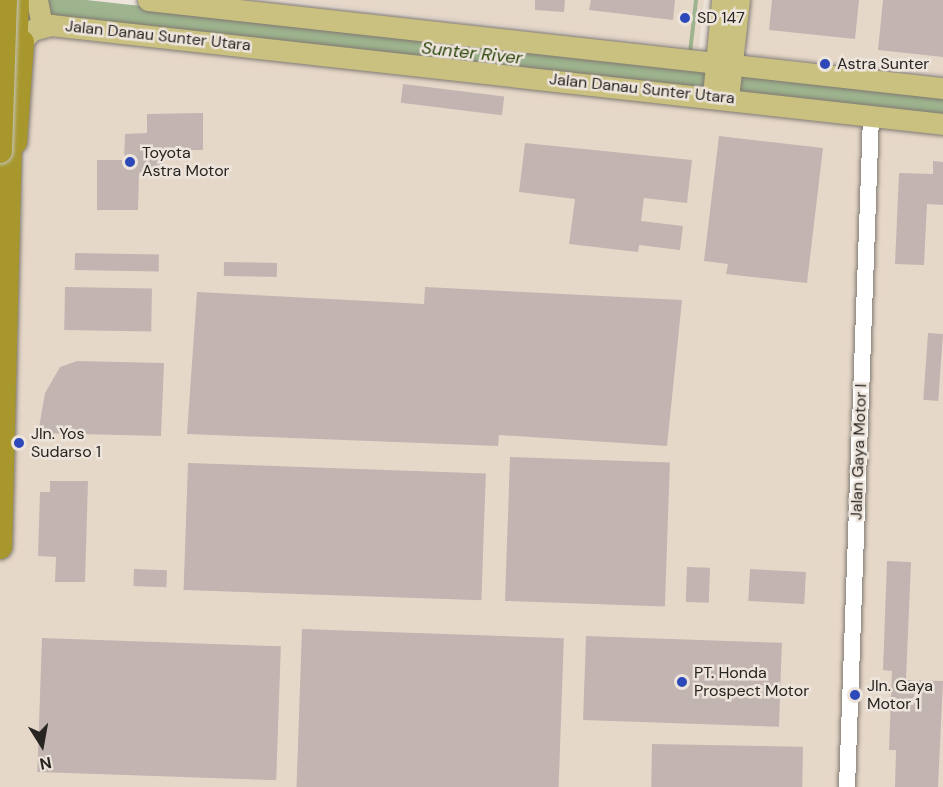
<!DOCTYPE html>
<html>
<head>
<meta charset="utf-8">
<style>
  body { margin:0 }
  #map { position:relative; width:943px; height:787px; overflow:hidden; background:#ede4db; font-family:"DM Sans",sans-serif }
  div>[style] { position:absolute }
  .built>* { inset:0; background:#e6d8c9 }
  .stream>* { height:4px; margin:-2px; padding:0 2px; transform-origin:2px; border-radius:2px; background:#9db48e }
  .river>* { height:21px; margin:-10.5px; padding:0 10.5px; transform-origin:10.5px; border-radius:10.5px; background:#9db48e }
  .building>* { inset:0; background:#c2b4b1; transform-origin:0 0 }
  .roads { filter:drop-shadow(0 0 2px #817971) drop-shadow(0 0 2px #817971) }
  .minor>* { height:16px; margin:-8px; padding:0 8px; transform-origin:8px; border-radius:8px; background:#fff }
  .major>* { height:21px; margin:-10.5px; padding:0 10.5px; transform-origin:10.5px; border-radius:10.5px; background:#cac180 }
  .highway>* { height:24px; margin:-12px; padding:0 12px; transform-origin:12px; border-radius:12px; background:#a7972c }
  .bridges { filter:drop-shadow(0 0 2px #c7c6c5) drop-shadow(0 0 2px #c7c6c5) }
  .highway-bridge>* { height:24px; margin:-12px; padding:0 12px; transform-origin:12px; border-radius:12px; background:#a7972c }
  .dots>* { width:16px; height:16px; translate:-50% -50%; box-sizing:border-box; border:3px solid #ede4db; border-radius:50% }
  span { translate:-50% -50%; white-space:nowrap; text-align:center; line-height:1.15; -webkit-text-stroke:5px #ede4db; paint-order:stroke }
  .poi-label { font-size:16px; color:#272421 }
  .left { translate:0 -50%; text-align:left }
  .street-label { font-size:16px; color:#272421 }
  .water-label { font-size:18px; color:#27430a; font-style:italic }
  .north { position:absolute; left:12px; top:715px; width:60px; height:60px; -webkit-text-stroke:4px #ede4db; paint-order:stroke; rotate:169deg; font-size:16px; font-weight:700; line-height:24px; text-align:center; color:#272421 }
  .north::after { content:''; display:block; margin:auto; width:21px; height:27px; background:#272421; clip-path:polygon(50% 0,100% 100%,50% 72%,0 100%) }
</style>
</head>
<body>
<div id="map">
  <div class="built">
    <div style="clip-path:polygon(281px 0,704px 0,699px 48px)"></div>
    <div style="clip-path:polygon(749px 0,943px 0,943px 75px,752px 55px,745px 46px)"></div>
    <div style="clip-path:polygon(49px 37px,943px 132px,943px 787px,0 787px,0 564px,33px 44px)"></div>
  </div>
  <div class="stream">
    <div style="left:690px;top:53px;width:53px;rotate:-83.5deg"></div>
    <div style="left:688px;top:78px;width:12px;rotate:-85deg"></div>
  </div>
  <div class="river">
    <div style="left:22px;top:3px;width:927px;rotate:6.32deg"></div>
  </div>
  <div class="building">
    <div style="clip-path:polygon(535px 0,565px 0,564px 12px,535px 10px)"></div>
    <div style="clip-path:polygon(591px 0,675px 0,673px 20px,589px 10px)"></div>
    <div style="clip-path:polygon(772px 0,859px 0,855px 39px,769px 30px)"></div>
    <div style="clip-path:polygon(883px 0,943px 0,943px 57px,878px 50px)"></div>
    <div style="left:403px;top:84px;width:102px;height:19px;rotate:7deg"></div>
    <div style="clip-path:polygon(203px 113px,203px 150px,163px 150px,164px 163px,139px 173px,138px 210px,97px 210px,97px 160px,124px 160px,125px 134px,147px 133px,147px 114px)"></div>
    <div style="clip-path:polygon(719px 136px,823px 148px,807px 283px,726px 274px,728px 264px,704px 261px)"></div>
    <div style="clip-path:polygon(525px 143px,692px 160px,687px 203px,644px 198px,641px 221px,683px 226px,680px 250px,639px 245px,638px 252px,569px 244px,575px 199px,519px 192px)"></div>
    <div style="clip-path:polygon(933px 161px,943px 162px,943px 205px,927px 204px,924px 265px,895px 264px,899px 173px,933px 174px)"></div>
    <div style="left:75px;top:253px;width:84px;height:17px;rotate:1deg"></div>
    <div style="left:224px;top:262px;width:53px;height:14px;rotate:1deg"></div>
    <div style="left:65px;top:287px;width:87px;height:43px;rotate:1deg"></div>
    <div style="clip-path:polygon(425px 287px,682px 300px,667px 446px,499px 435px,498px 446px,187px 434px,197px 292px,424px 304px)"></div>
    <div style="left:928px;top:333px;width:15px;height:67px;rotate:4deg"></div>
    <div style="clip-path:polygon(77px 361px,164px 363px,161px 436px,38px 433px,45px 393px,60px 367px)"></div>
    <div style="left:510px;top:457px;width:160px;height:144px;rotate:2deg"></div>
    <div style="left:188px;top:463px;width:298px;height:127px;rotate:2deg"></div>
    <div style="clip-path:polygon(50px 481px,88px 481px,85px 582px,55px 582px,56px 557px,38px 556px,40px 492px,50px 492px)"></div>
    <div style="clip-path:polygon(887px 561px,911px 562px,906px 680px,943px 681px,938px 787px,895px 787px,896px 750px,889px 750px,892px 671px,883px 670px)"></div>
    <div style="left:687px;top:567px;width:23px;height:35px;rotate:2deg"></div>
    <div style="left:134px;top:569px;width:33px;height:17px;rotate:2deg"></div>
    <div style="left:750px;top:569px;width:56px;height:32px;rotate:3deg"></div>
    <div style="left:302px;top:629px;width:262px;height:158px;rotate:2deg"></div>
    <div style="left:586px;top:636px;width:196px;height:84px;rotate:2deg"></div>
    <div style="left:42px;top:638px;width:239px;height:134px;rotate:2deg"></div>
    <div style="left:652px;top:744px;width:151px;height:43px;rotate:1deg"></div>
  </div>
  <div class="roads">
    <div class="minor">
      <div style="left:847px;top:787px;width:670px;rotate:-87.95deg"></div>
    </div>
    <div class="major">
      <div style="left:37px;top:0;width:26px;rotate:79deg"></div>
      <div style="left:148px;top:0;width:800px;rotate:6.32deg"></div>
      <div style="left:23px;top:40px;width:13px;rotate:-48deg"></div>
      <div style="left:32px;top:30px;width:20px;rotate:-15deg"></div>
      <div style="left:51px;top:25px;width:897px;rotate:6.33deg"></div>
      <div style="left:713px;top:96px;width:96px;rotate:-84.6deg"></div>
      <div style="left:728px;top:98px;width:99px;rotate:-83.6deg"></div>
    </div>
    <div class="highway">
      <div style="left:15px;top:59px;width:59px;rotate:-88.1deg"></div>
      <div style="left:15px;top:142px;width:100px;rotate:-86deg"></div>
      <div style="left:0;top:547px;width:421px;rotate:-88.6deg"></div>
    </div>
  </div>
  <div class="bridges">
    <div class="highway-bridge">
      <div style="left:0;top:151px;width:151px;rotate:-88.1deg"></div>
    </div>
  </div>
  <div class="dots">
    <div style="left:685px;top:18px;background:#2d48b8"></div>
    <div style="left:825px;top:64px;background:#2d48b8"></div>
    <div style="left:130px;top:162px;background:#2d48b8"></div>
    <div style="left:19px;top:443px;background:#2d48b8"></div>
    <div style="left:682px;top:682px;background:#2d48b8"></div>
    <div style="left:855px;top:695px;background:#2d48b8"></div>
  </div>
  <div class="poi-label">
    <span class="left" style="left:697px;top:18px">SD 147</span>
    <span class="left" style="left:837px;top:64px">Astra Sunter</span>
    <span class="left" style="left:142px;top:162px">Toyota<br>Astra Motor</span>
    <span class="left" style="left:31px;top:443px">Jln. Yos<br>Sudarso 1</span>
    <span class="left" style="left:694px;top:682px">PT. Honda<br>Prospect Motor</span>
    <span class="left" style="left:867px;top:695px">Jln. Gaya<br>Motor 1</span>
  </div>
  <div class="street-label">
    <span style="left:158px;top:36px;rotate:6deg">Jalan Danau Sunter Utara</span>
    <span style="left:642px;top:89px;rotate:6deg">Jalan Danau Sunter Utara</span>
    <span style="left:859px;top:452px;rotate:-88deg">Jalan Gaya Motor I</span>
  </div>
  <div class="water-label">
    <span style="left:472px;top:53px;rotate:6deg">Sunter River</span>
  </div>
  <div class="north">N</div>
</div>
</body>
</html>
